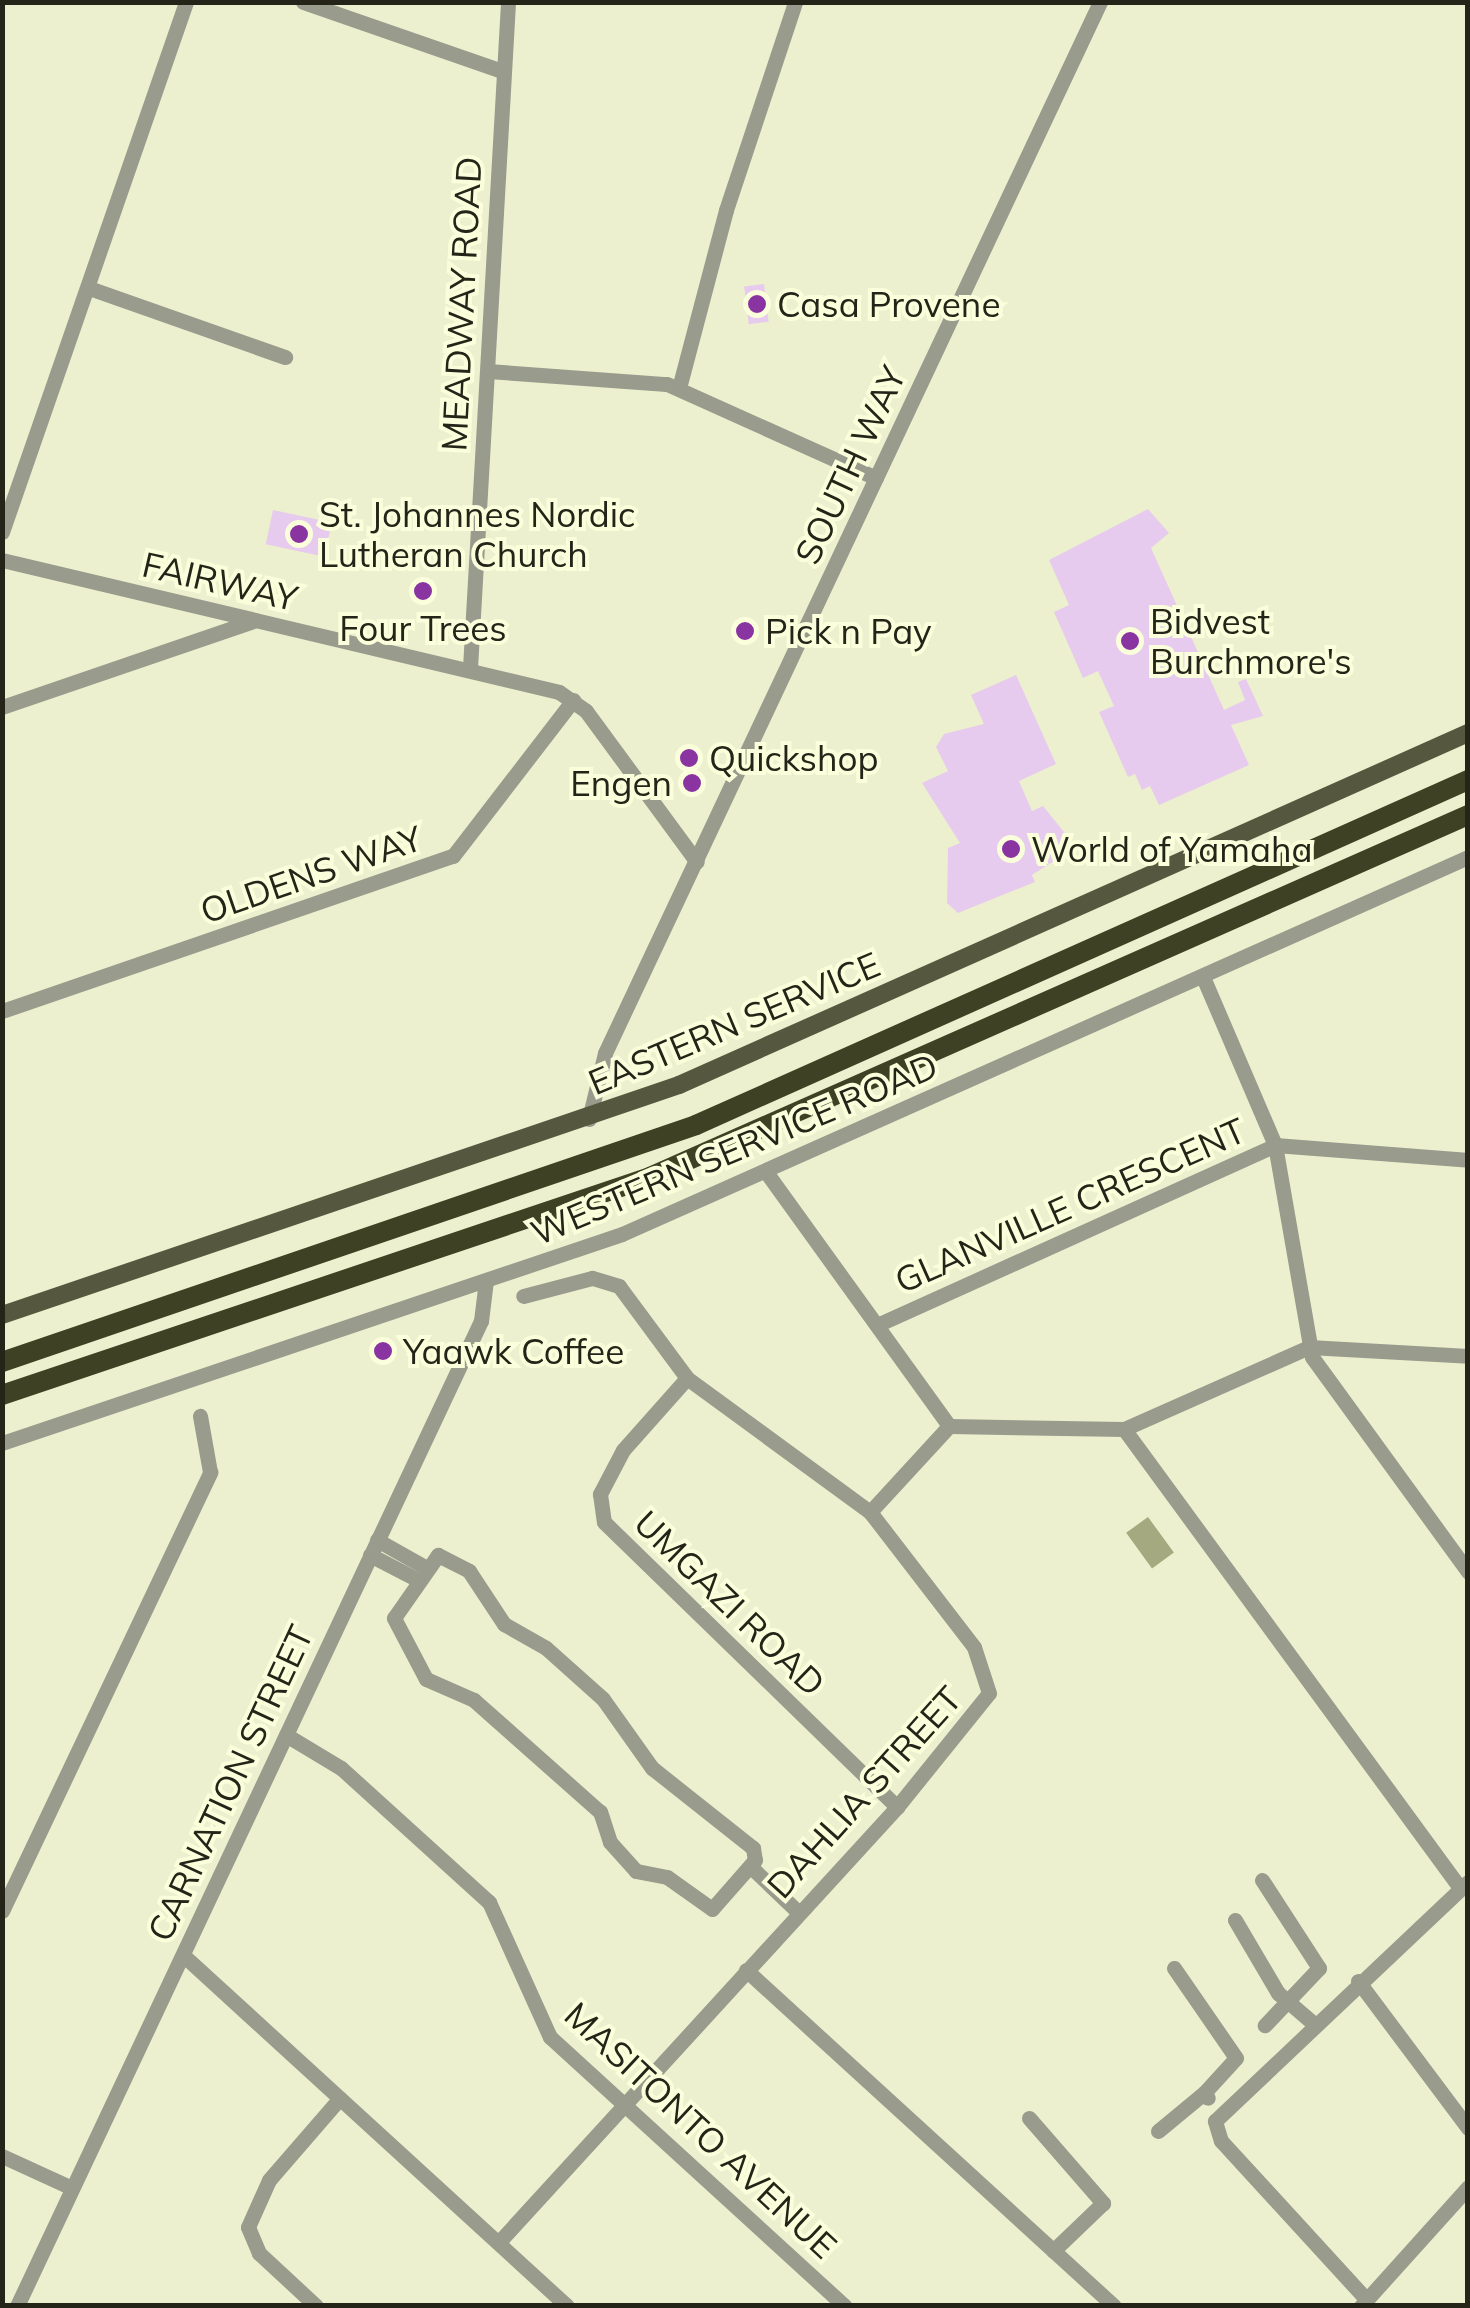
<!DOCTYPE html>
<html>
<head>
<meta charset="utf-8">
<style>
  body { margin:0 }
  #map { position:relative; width:1470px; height:2308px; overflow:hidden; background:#ecf0ce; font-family:Mulish,sans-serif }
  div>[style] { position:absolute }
  .water>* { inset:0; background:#a4a980; transform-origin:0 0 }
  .building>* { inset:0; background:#e6cbee; transform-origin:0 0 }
  .minor>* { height:15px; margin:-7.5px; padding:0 7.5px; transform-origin:7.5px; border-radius:7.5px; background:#999b8c }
  .major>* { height:18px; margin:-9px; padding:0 9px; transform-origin:9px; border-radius:9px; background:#55583f }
  .highway>* { height:20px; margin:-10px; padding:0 10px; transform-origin:10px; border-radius:10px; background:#3e4124 }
  .dots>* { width:28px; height:28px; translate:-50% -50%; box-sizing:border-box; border:5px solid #fafedb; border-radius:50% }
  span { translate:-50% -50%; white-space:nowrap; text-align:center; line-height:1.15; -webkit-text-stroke:8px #fafedb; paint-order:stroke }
  .street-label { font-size:35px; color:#242518 }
  .poi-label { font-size:35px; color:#242518 }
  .left { translate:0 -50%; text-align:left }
  .right { translate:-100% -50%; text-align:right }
  .frame { position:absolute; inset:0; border:5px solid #242518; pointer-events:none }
</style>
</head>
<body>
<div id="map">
  <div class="water">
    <div style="left:1148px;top:1517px;width:44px;height:27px;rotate:54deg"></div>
  </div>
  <div class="building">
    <div style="left:764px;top:284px;width:38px;height:20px;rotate:83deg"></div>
    <div style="clip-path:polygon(1148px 509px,1169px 533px,1151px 548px,1224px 710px,1245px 700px,1238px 682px,1246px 679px,1263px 716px,1231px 725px,1249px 765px,1159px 805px,1150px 786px,1142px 790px,1135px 774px,1128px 777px,1099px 712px,1114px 706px,1098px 671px,1083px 678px,1054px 612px,1069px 605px,1049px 560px)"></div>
    <div style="left:273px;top:510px;width:60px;height:35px;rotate:12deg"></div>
    <div style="clip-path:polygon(1016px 675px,1056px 764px,1019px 781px,1032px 811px,1043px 806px,1076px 847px,1032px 875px,1035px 882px,958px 913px,947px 903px,948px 848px,960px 843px,922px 783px,948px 771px,936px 747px,944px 734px,984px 724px,971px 695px)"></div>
  </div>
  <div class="minor">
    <div style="left:303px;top:2px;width:211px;rotate:19.1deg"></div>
    <div style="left:89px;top:288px;width:208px;rotate:19.4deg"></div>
    <div style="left:488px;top:371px;width:179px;rotate:4.2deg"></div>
    <div style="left:667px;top:384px;width:229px;rotate:24.2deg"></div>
    <div style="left:679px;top:388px;width:184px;rotate:-75.2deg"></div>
    <div style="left:726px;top:210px;width:219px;rotate:-71.6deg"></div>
    <div style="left:2px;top:532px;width:561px;rotate:-70.85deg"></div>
    <div style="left:2px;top:560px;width:572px;rotate:13.33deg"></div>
    <div style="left:559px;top:692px;width:33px;rotate:35deg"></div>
    <div style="left:586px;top:711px;width:187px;rotate:53.7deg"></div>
    <div style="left:470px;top:668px;width:667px;rotate:-86.73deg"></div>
    <div style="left:2px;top:707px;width:268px;rotate:-18.9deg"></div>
    <div style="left:1203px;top:977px;width:183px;rotate:66.8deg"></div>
    <div style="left:1275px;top:1145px;width:215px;rotate:80.1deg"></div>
    <div style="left:1312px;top:1357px;width:266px;rotate:54deg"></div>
    <div style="left:2px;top:1011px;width:477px;rotate:-19deg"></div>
    <div style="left:453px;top:856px;width:197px;rotate:-52.4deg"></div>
    <div style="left:589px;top:1119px;width:68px;rotate:-76.4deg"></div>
    <div style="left:605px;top:1053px;width:1162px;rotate:-64.78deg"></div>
    <div style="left:766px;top:1172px;width:313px;rotate:54.2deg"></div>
    <div style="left:877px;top:1325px;width:437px;rotate:-24.3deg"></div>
    <div style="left:1275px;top:1145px;width:194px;rotate:4.4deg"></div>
    <div style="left:687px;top:1378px;width:96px;rotate:131.6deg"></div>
    <div style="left:623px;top:1450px;width:50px;rotate:117.6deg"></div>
    <div style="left:600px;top:1494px;width:28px;rotate:82deg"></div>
    <div style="left:604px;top:1522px;width:409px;rotate:44.2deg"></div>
    <div style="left:949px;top:1426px;width:175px;rotate:1deg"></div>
    <div style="left:1124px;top:1429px;width:202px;rotate:-23.9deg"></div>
    <div style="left:1309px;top:1347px;width:159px;rotate:3.2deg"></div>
    <div style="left:1124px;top:1429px;width:569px;rotate:53.79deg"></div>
    <div style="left:2px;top:1443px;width:654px;rotate:-18.63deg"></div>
    <div style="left:622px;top:1234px;width:926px;rotate:-24.02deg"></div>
    <div style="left:870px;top:1512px;width:117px;rotate:-47.4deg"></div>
    <div style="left:377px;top:1540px;width:55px;rotate:29.4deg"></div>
    <div style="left:370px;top:1555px;width:54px;rotate:27.5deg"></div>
    <div style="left:438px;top:1555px;width:35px;rotate:27deg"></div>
    <div style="left:469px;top:1571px;width:64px;rotate:56.6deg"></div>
    <div style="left:504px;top:1624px;width:48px;rotate:29.7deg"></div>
    <div style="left:546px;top:1648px;width:76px;rotate:41.8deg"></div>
    <div style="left:603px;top:1699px;width:85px;rotate:54.6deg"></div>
    <div style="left:652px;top:1768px;width:129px;rotate:38.4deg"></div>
    <div style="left:753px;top:1848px;width:12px;rotate:81deg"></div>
    <div style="left:755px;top:1860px;width:65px;rotate:131.3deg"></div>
    <div style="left:712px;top:1909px;width:55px;rotate:-144.6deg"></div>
    <div style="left:667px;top:1877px;width:32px;rotate:-169deg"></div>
    <div style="left:636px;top:1871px;width:39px;rotate:-132deg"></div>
    <div style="left:610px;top:1842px;width:32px;rotate:-108deg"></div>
    <div style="left:600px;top:1812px;width:169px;rotate:-138.4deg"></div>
    <div style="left:474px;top:1700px;width:52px;rotate:-156.4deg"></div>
    <div style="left:426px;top:1679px;width:69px;rotate:-117.7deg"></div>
    <div style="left:394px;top:1618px;width:77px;rotate:-55.1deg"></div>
    <div style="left:286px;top:1735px;width:64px;rotate:31deg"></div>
    <div style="left:341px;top:1768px;width:200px;rotate:42.2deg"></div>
    <div style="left:489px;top:1902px;width:148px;rotate:65.7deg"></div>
    <div style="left:550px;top:2037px;width:399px;rotate:42.4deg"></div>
    <div style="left:750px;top:1866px;width:66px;rotate:43.8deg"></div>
    <div style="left:1262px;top:1880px;width:105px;rotate:57.1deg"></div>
    <div style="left:1319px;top:1968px;width:79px;rotate:133.5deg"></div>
    <div style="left:2px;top:1911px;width:486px;rotate:-64.6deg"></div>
    <div style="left:210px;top:1472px;width:57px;rotate:-100.1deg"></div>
    <div style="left:1235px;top:1920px;width:85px;rotate:59.5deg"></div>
    <div style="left:1278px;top:1993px;width:46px;rotate:40.6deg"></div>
    <div style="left:183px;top:1955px;width:520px;rotate:42.43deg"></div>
    <div style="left:1174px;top:1968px;width:109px;rotate:55.4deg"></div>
    <div style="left:1236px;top:2058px;width:47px;rotate:132.4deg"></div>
    <div style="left:746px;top:1970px;width:498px;rotate:42.4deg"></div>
    <div style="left:1358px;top:1981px;width:184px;rotate:53.2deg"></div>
    <div style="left:1029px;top:2118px;width:113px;rotate:49deg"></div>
    <div style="left:1103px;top:2203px;width:69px;rotate:136.2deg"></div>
    <div style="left:1158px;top:2131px;width:60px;rotate:-39.6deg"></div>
    <div style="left:1204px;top:2093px;width:6px;rotate:51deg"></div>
    <div style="left:2px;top:2156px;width:77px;rotate:24.6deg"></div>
    <div style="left:499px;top:2242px;width:590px;rotate:-47.54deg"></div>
    <div style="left:897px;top:1807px;width:146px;rotate:-51.1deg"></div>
    <div style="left:989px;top:1693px;width:48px;rotate:-108.1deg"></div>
    <div style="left:974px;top:1647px;width:170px;rotate:-127.6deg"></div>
    <div style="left:870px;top:1512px;width:227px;rotate:-143.8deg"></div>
    <div style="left:687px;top:1378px;width:114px;rotate:-126.5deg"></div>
    <div style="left:619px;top:1286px;width:28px;rotate:-163deg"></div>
    <div style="left:592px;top:1278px;width:71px;rotate:165.4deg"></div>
    <div style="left:1366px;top:2299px;width:214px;rotate:-132.5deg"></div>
    <div style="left:1221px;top:2141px;width:21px;rotate:-107deg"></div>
    <div style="left:1215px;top:2121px;width:348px;rotate:-43.4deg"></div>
    <div style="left:17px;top:2306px;width:1089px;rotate:-64.78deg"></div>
    <div style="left:481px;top:1321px;width:38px;rotate:-83deg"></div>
    <div style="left:316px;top:2306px;width:78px;rotate:-137.1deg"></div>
    <div style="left:259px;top:2253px;width:28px;rotate:-113deg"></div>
    <div style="left:248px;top:2227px;width:51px;rotate:-65.9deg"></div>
    <div style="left:269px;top:2180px;width:108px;rotate:-49.1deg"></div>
    <div style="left:1361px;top:2306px;width:160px;rotate:-48deg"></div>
  </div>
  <div class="major">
    <div style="left:2px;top:1315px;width:715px;rotate:-18.76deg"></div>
    <div style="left:679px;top:1085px;width:864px;rotate:-24.04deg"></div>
  </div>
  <div class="highway">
    <div style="left:2px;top:1362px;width:733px;rotate:-18.85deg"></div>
    <div style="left:696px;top:1125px;width:846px;rotate:-24.08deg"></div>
    <div style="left:2px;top:1395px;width:684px;rotate:-18.59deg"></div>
    <div style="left:650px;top:1177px;width:895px;rotate:-23.87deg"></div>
  </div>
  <div class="dots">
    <div style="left:757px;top:304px;background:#8a34a2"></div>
    <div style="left:299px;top:534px;background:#8a34a2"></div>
    <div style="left:423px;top:591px;background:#8a34a2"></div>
    <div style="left:745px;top:631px;background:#8a34a2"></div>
    <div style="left:1130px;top:641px;background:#8a34a2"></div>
    <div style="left:689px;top:758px;background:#8a34a2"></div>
    <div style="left:692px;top:783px;background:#8a34a2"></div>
    <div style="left:1011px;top:849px;background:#8a34a2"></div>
    <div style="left:383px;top:1351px;background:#8a34a2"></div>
  </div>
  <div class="street-label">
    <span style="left:461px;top:304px;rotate:-87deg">MEADWAY ROAD</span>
    <span style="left:850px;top:465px;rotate:-65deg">SOUTH WAY</span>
    <span style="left:220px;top:581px;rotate:13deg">FAIRWAY</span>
    <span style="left:311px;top:874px;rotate:-19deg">OLDENS WAY</span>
    <span style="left:734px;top:1023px;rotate:-23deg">EASTERN SERVICE</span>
    <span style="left:734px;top:1149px;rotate:-23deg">WESTERN SERVICE ROAD</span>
    <span style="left:1070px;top:1205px;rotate:-24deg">GLANVILLE CRESCENT</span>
    <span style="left:730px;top:1603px;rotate:44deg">UMGAZI ROAD</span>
    <span style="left:230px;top:1783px;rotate:-65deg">CARNATION STREET</span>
    <span style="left:864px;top:1792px;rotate:-48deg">DAHLIA STREET</span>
    <span style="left:701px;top:2130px;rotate:43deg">MASITONTO AVENUE</span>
  </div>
  <div class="poi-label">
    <span class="left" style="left:777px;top:304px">Casa Provene</span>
    <span class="left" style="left:319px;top:534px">St. Johannes Nordic<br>Lutheran Church</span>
    <span class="left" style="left:1150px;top:641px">Bidvest<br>Burchmore's</span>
    <span style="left:423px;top:628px">Four Trees</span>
    <span class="left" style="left:765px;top:631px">Pick n Pay</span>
    <span class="left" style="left:709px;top:758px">Quickshop</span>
    <span class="right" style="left:672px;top:783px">Engen</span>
    <span class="left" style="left:1031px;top:849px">World of Yamaha</span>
    <span class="left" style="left:403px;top:1351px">Yaawk Coffee</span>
  </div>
  <div class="frame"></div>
</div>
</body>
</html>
